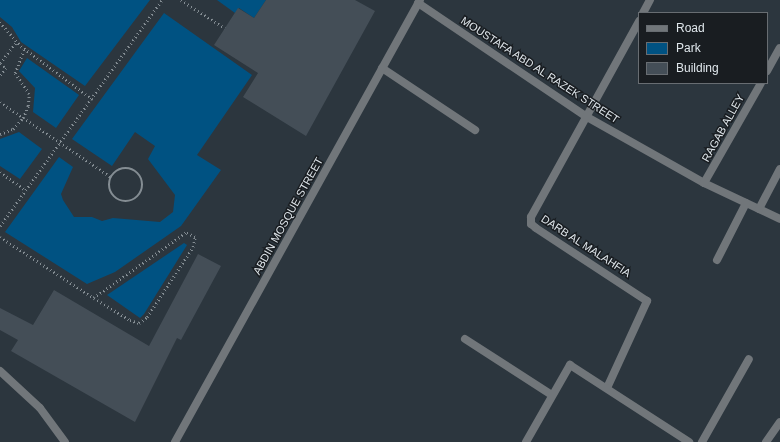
<!DOCTYPE html>
<html>
<head>
<meta charset="utf-8">
<style>
  body { margin:0 }
  #map { position:relative; width:780px; height:442px; overflow:hidden; background:#2c363e; font-family:Helvetica,sans-serif }
  div>[style] { position:absolute }
  .green>* { inset:0; background:#005282 }
  .building>* { inset:0; background:#444e57 }
  .path>* { height:2.5px; margin-top:-1.25px; transform-origin:0; background:repeating-linear-gradient(90deg,#848d93 0 1px,transparent 0 4px) }
  .path>.ring { margin:-1.25px; padding:0; box-sizing:content-box; background:none; border:2.5px solid #848d93; border-radius:50% }
  .lane>* { height:8px; margin:-4px; padding:0 4px; transform-origin:4px; border-radius:4px; background:#71767a }
  .street>* { height:8px; margin:-4px; padding:0 4px; transform-origin:4px; border-radius:4px; background:#71767a }
  span { translate:-50% -50%; white-space:nowrap; text-align:center; line-height:1.15; -webkit-text-stroke:3px #191d21; paint-order:stroke }
  .street-label { font-size:11px; color:#dfe6eb }
  .legend { position:absolute; left:638px; top:12px; width:130px; height:72px; box-sizing:border-box; background:#191d21; border:1px solid #686d72; margin:0; padding:5px 7px; list-style:none; font-size:12px; color:#dfe6eb }
  .legend li { display:flex; align-items:center; gap:8px; height:20px }
  .legend b { width:20px; border:1px solid #686d72 }
</style>
</head>
<body>
<div id="map">
  <div class="green">
    <div style="clip-path:polygon(0 0,150px 0,85px 86px,21px 42px,12px 27px,0 17px)"></div>
    <div style="clip-path:polygon(217px 0,266px 0,254px 18px,239px 8px,235px 13px)"></div>
    <div style="clip-path:polygon(164px 13px,252px 75px,197px 155px,221px 170px,181px 226px,115px 272px,87px 284px,5px 232px,59px 157px,73px 167px,61px 194px,63px 200px,74px 217px,92px 217px,102px 221px,113px 218px,160px 222px,173px 212px,175px 195px,148px 159px,155px 146px,135px 132px,112px 166px,72px 139px)"></div>
    <div style="clip-path:polygon(27px 58px,79px 95px,56px 128px,33px 112px,35px 88px,19px 71px)"></div>
    <div style="clip-path:polygon(19px 132px,42px 149px,20px 179px,0 166px,0 139px)"></div>
    <div style="clip-path:polygon(184px 243px,187px 245px,144px 314px,140px 318px,107px 295px)"></div>
  </div>
  <div class="building">
    <div style="clip-path:polygon(266px 0,355px 0,375px 11px,306px 136px,243px 97px,258px 73px,214px 45px,238px 8px,254px 18px)"></div>
    <div style="clip-path:polygon(198px 254px,221px 266px,181px 340px,177px 338px,135px 422px,11px 351px,18px 340px,0 330px,0 308px,33px 325px,54px 290px,149px 346px)"></div>
  </div>
  <div class="path">
    <div style="left:181px;top:0;width:52px;rotate:32.5deg"></div>
    <div style="left:0;top:22px;width:32px;rotate:49deg"></div>
    <div style="left:21px;top:46px;width:89px;rotate:36.7deg"></div>
    <div style="left:0;top:63px;width:28px;rotate:-52deg"></div>
    <div style="left:0;top:64px;width:7px;rotate:34deg"></div>
    <div style="left:6px;top:68px;width:10px;rotate:127deg"></div>
    <div style="left:0;top:102px;width:134px;rotate:34deg"></div>
    <div style="left:0;top:134px;width:14px;rotate:-21deg"></div>
    <div style="left:13px;top:129px;width:15px;rotate:-48deg"></div>
    <div style="left:23px;top:118px;width:13px;rotate:-67deg"></div>
    <div style="left:28px;top:106px;width:12px;rotate:-85deg"></div>
    <div style="left:29px;top:94px;width:25px;rotate:-124deg"></div>
    <div style="left:15px;top:73px;width:26px;rotate:-69deg"></div>
    <div class="ring" style="left:109px;top:168px;width:31.5px;height:31.5px"></div>
    <div style="left:0;top:172px;width:32px;rotate:35deg"></div>
    <div style="left:0;top:226px;width:278px;rotate:-54.4deg"></div>
    <div style="left:0;top:237px;width:112px;rotate:33deg"></div>
    <div style="left:94px;top:298px;width:42px;rotate:31.4deg"></div>
    <div style="left:130px;top:320px;width:9px;rotate:18deg"></div>
    <div style="left:139px;top:323px;width:10px;rotate:-37deg"></div>
    <div style="left:147px;top:317px;width:84px;rotate:-56.7deg"></div>
    <div style="left:193px;top:247px;width:10px;rotate:-79deg"></div>
    <div style="left:195px;top:237px;width:10px;rotate:-156deg"></div>
    <div style="left:186px;top:233px;width:113px;rotate:144.8deg"></div>
  </div>
  <div class="lane">
    <div style="left:382px;top:68px;width:112px;rotate:33.7deg"></div>
    <div style="left:0;top:371px;width:54px;rotate:42.8deg"></div>
    <div style="left:40px;top:408px;width:42px;rotate:53.7deg"></div>
  </div>
  <div class="street">
    <div style="left:418px;top:3px;width:204px;rotate:34deg"></div>
    <div style="left:587px;top:117px;width:134px;rotate:29.4deg"></div>
    <div style="left:704px;top:183px;width:84px;rotate:25.3deg"></div>
    <div style="left:643px;top:13px;width:15px;rotate:-62deg"></div>
    <div style="left:767px;top:71px;width:26px;rotate:-61deg"></div>
    <div style="left:704px;top:183px;width:115px;rotate:-60.3deg"></div>
    <div style="left:759px;top:209px;width:45px;rotate:-62.3deg"></div>
    <div style="left:717px;top:260px;width:64px;rotate:-63deg"></div>
    <div style="left:465px;top:339px;width:103px;rotate:32.8deg"></div>
    <div style="left:607px;top:388px;width:96px;rotate:-65.3deg"></div>
    <div style="left:647px;top:301px;width:133px;rotate:-146.7deg"></div>
    <div style="left:536px;top:228px;width:6px;rotate:-141deg"></div>
    <div style="left:531px;top:224px;width:7px;rotate:-90deg"></div>
    <div style="left:531px;top:217px;width:224px;rotate:-61.1deg"></div>
    <div style="left:175px;top:442px;width:505px;rotate:-61deg"></div>
    <div style="left:526px;top:442px;width:89px;rotate:-60.3deg"></div>
    <div style="left:570px;top:365px;width:142px;rotate:32.9deg"></div>
    <div style="left:702px;top:442px;width:95px;rotate:-60.5deg"></div>
    <div style="left:766px;top:442px;width:24px;rotate:-55deg"></div>
  </div>
  <div class="street-label">
    <span style="left:540px;top:70px;rotate:33deg">MOUSTAFA ABD AL RAZEK STREET</span>
    <span style="left:723px;top:128px;rotate:-61deg">RAGAB ALLEY</span>
    <span style="left:288px;top:216px;rotate:-61deg">ABDIN MOSQUE STREET</span>
    <span style="left:586px;top:246px;rotate:33deg">DARB AL MALAHFIA</span>
  </div>
  <ul class="legend">
  <li><b style="height:5px;background:#71767a"></b>Road</li>
  <li><b style="height:11px;background:#005282"></b>Park</li>
  <li><b style="height:11px;background:#444e57"></b>Building</li>
  </ul>
</div>
</body>
</html>
